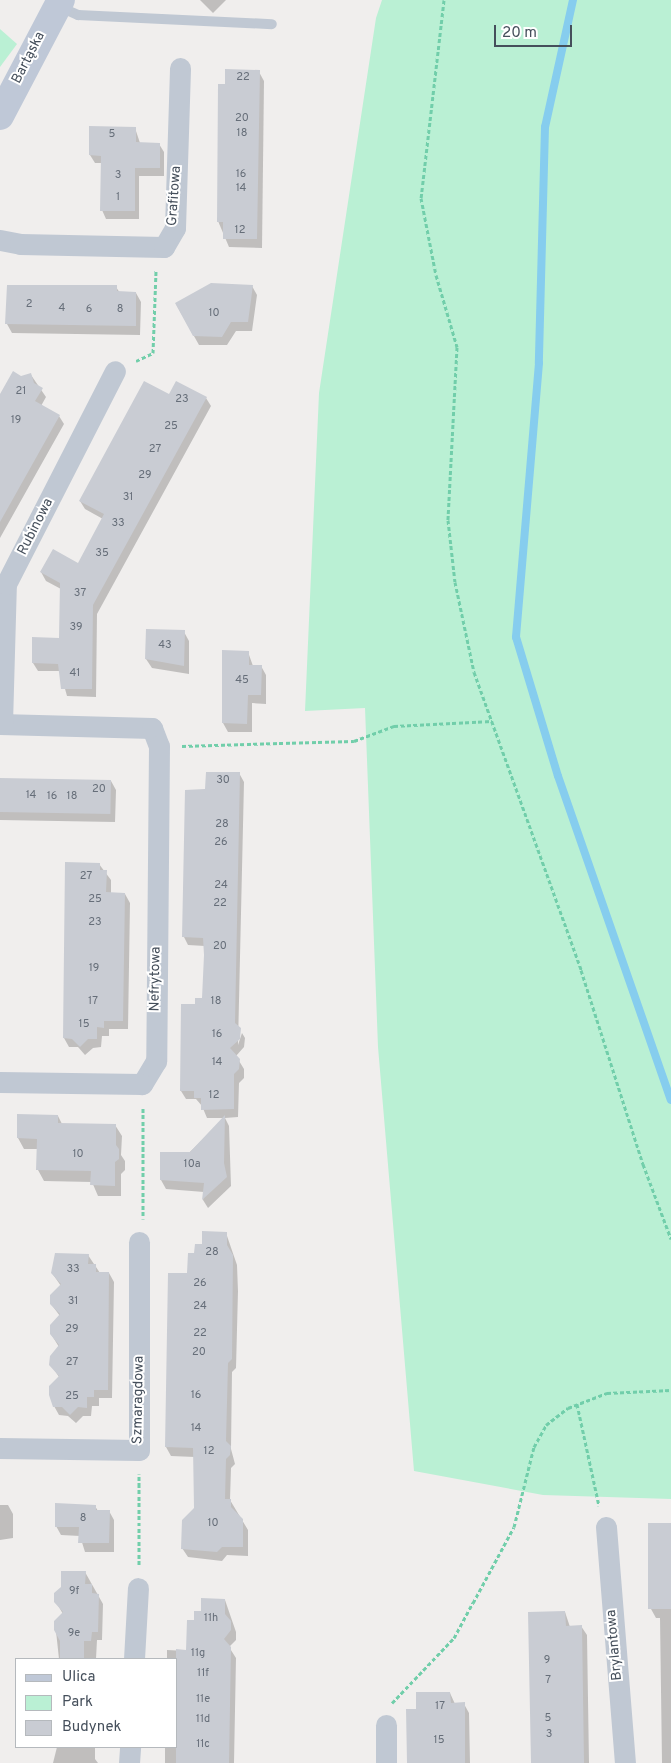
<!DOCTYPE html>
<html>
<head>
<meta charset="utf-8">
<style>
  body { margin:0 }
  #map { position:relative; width:671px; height:1763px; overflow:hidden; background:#f0eeed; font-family:Overpass,sans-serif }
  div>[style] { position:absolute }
  .green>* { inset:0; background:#baf0d4 }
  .shadow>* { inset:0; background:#0003 }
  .stream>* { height:8px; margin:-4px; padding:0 4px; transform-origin:4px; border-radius:4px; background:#86cdee }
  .building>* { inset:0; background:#c9ccd3; transform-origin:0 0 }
  .path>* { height:3px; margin-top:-1.5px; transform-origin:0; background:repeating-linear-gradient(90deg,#71ceaa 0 4px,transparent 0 6.5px) }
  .lane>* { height:10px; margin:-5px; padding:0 5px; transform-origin:5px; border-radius:5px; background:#c0c8d3 }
  .street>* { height:21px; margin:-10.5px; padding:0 10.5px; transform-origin:10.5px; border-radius:10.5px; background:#c0c8d3 }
  .secondary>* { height:28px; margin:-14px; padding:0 14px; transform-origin:14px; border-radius:14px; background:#bfc8d7 }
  span { translate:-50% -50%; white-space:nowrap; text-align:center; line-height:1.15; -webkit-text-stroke:4px #fff; paint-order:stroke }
  .number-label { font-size:11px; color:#666e79 }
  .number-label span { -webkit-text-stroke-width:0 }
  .street-label { font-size:14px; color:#454f5b }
  .legend { position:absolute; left:15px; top:1658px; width:162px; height:90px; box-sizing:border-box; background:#fff; border:1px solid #b5b9bd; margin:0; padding:6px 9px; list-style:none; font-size:15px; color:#454f5b }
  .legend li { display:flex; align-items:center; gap:10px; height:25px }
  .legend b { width:25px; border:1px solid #b5b9bd }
  .scale { position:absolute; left:494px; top:25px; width:78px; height:22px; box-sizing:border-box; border:2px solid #454f5b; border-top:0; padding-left:6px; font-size:15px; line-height:18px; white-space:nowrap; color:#454f5b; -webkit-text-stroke:4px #fff; paint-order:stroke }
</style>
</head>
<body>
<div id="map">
  <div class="green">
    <div style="clip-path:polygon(382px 0,671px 0,671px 1499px,543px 1495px,414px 1471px,378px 1047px,365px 708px,305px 711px,319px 393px,376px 18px)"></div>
    <div style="clip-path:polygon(0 29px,17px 44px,0 67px)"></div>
  </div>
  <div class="shadow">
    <div style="clip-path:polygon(200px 0,226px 0,213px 13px)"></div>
    <div style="clip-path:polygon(259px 72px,264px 81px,262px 248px,229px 247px,218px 221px,226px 86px)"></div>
    <div style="clip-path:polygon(135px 128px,140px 143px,159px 144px,164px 152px,164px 176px,139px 176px,139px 219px,106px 219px,102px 210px,102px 163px,95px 163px,90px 155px)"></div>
    <div style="clip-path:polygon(252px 286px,257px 295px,252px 331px,236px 331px,227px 345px,199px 345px,176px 304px)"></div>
    <div style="clip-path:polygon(116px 287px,120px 293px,136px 293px,141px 302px,140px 335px,12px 333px,7px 324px)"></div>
    <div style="clip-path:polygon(31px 375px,46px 397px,41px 406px,59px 416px,64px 424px,0 538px,0 396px,21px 377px)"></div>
    <div style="clip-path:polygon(170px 396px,206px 398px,211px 406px,97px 614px,96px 697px,67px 696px,60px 671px,38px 671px,33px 663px,60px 639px,61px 589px,46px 581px,41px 572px,78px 565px,103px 519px,85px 509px,80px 501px)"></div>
    <div style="clip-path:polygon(184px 632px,189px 641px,189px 674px,152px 668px,146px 659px)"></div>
    <div style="clip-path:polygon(248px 652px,253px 666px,261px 666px,266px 675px,266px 704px,252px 703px,252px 732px,228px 732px,223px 723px)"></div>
    <div style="clip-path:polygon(239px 773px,244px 782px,238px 1045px,242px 1033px,245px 1038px,244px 1047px,236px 1056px,244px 1069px,244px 1078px,239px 1083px,238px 1117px,225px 1118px,229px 1126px,231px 1186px,208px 1208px,203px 1200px,204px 1192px,166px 1189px,161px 1180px,225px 1118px,207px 1118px,202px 1106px,196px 1099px,186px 1099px,181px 1091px,196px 1006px,204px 999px,205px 946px,188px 945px,184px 937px,207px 790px)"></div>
    <div style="clip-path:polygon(0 779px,111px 781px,116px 790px,115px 822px,0 820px)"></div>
    <div style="clip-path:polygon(99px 864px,111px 880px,111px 894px,125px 894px,130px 903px,128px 1029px,109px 1029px,109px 1036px,102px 1036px,101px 1047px,93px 1048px,85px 1055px,78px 1047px,69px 1047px,64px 1038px)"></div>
    <div style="clip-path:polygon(18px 1115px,58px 1116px,62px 1124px,115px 1125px,122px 1136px,121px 1155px,125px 1161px,125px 1170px,121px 1174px,121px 1196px,98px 1196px,92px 1182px,44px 1181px,38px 1170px,38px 1149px,24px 1149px,18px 1138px)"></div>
    <div style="clip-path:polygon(226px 1233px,237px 1265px,238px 1291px,236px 1368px,232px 1372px,231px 1449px,235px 1464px,231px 1468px,230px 1500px,248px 1530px,248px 1556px,227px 1555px,222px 1561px,188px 1557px,182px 1548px,195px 1508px,195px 1457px,171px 1456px,166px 1447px,188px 1274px,203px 1245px)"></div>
    <div style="clip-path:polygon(88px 1255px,100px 1273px,109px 1273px,114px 1282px,112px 1398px,99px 1398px,99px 1406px,92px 1406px,91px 1416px,83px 1416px,76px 1423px,68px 1416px,59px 1415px,54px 1406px,59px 1377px,51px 1365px,59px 1347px,51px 1334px,60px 1316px,51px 1304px,61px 1286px,52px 1273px)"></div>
    <div style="clip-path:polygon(0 1500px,0 1505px,8px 1505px,13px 1514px,13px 1538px,0 1540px)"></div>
    <div style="clip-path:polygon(95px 1506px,98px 1511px,109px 1511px,114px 1520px,114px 1552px,85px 1552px,80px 1536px,61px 1535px,56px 1526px)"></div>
    <div style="clip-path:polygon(671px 1524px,671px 1763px,662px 1763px,660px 1618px,656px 1618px,651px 1609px)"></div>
    <div style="clip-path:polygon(85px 1572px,103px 1604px,102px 1640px,97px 1640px,96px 1659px,59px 1659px,55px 1622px,63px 1614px,56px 1602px)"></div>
    <div style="clip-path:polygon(225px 1600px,236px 1632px,236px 1640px,229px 1647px,236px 1658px,234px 1763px,165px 1763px,165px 1747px,176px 1747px,176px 1659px,167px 1659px,167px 1650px,187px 1651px,195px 1621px,202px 1612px)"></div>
    <div style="clip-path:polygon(565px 1612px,570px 1627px,581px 1626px,587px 1635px,589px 1763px,532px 1763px)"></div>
    <div style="clip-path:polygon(450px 1693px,455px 1704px,464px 1704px,469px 1713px,470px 1763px,408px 1763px,417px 1710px)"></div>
    <div style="clip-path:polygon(57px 1747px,95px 1747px,95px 1759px,98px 1763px,53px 1763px)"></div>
  </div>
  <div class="stream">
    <div style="left:573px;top:0;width:130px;rotate:102.4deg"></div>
    <div style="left:545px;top:127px;width:236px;rotate:91.5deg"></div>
    <div style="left:539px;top:363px;width:275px;rotate:94.8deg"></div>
    <div style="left:516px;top:637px;width:145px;rotate:73.2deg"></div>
    <div style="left:558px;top:776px;width:343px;rotate:70.8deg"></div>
  </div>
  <div class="building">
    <div style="clip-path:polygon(225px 69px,260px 70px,257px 239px,223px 239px,223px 222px,217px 222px,218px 84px,225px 84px)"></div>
    <div style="clip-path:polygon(89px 126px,136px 127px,136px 142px,160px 143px,160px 168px,135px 168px,135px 211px,100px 211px,101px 156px,89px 155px)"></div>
    <div style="clip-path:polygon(211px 283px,253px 285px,248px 322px,231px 322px,222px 337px,193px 336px,175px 303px)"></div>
    <div style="clip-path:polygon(7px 285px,117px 285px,117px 291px,136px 292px,136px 326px,5px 324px)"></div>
    <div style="clip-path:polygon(13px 371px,21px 376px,31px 373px,34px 383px,43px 388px,35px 401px,60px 415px,0 522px,0 394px)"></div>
    <div style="clip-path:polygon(144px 381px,169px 394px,176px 381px,207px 397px,93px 605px,92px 689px,61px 689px,58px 664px,32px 663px,32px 637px,59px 638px,60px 583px,40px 572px,53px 549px,78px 563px,104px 514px,79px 501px)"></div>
    <div style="clip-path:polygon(146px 629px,185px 630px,184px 666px,145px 659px)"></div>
    <div style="clip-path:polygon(222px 650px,249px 651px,249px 665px,262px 665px,261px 695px,248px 695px,247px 724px,222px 723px)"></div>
    <div style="clip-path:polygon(206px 772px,240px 772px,235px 1023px,241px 1028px,240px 1039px,230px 1048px,240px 1059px,239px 1069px,234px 1074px,234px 1109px,201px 1110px,201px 1098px,194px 1098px,194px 1091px,180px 1091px,181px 1004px,195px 1004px,195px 998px,202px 998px,204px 955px,203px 938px,182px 937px,185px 790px,205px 789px)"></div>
    <div style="left:0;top:778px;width:111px;height:34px;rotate:1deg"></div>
    <div style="clip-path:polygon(65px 862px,100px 863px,100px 870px,107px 870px,106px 892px,125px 893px,123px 1021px,104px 1021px,104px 1028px,97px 1027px,97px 1039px,88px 1039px,80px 1047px,72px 1039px,63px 1038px)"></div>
    <div style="clip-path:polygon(17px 1114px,58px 1115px,58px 1123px,116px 1124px,116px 1145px,119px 1149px,119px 1159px,115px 1162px,115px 1186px,90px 1185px,91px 1171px,36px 1170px,37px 1139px,17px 1138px)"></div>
    <div style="clip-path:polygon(225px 1115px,224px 1163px,227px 1177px,202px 1200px,204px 1183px,160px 1180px,160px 1152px,190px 1152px)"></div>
    <div style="clip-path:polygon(202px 1231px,227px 1232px,227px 1245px,233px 1255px,232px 1359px,228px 1363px,226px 1441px,231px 1446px,230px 1455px,226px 1459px,225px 1499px,231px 1499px,231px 1507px,243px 1519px,243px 1547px,222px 1547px,217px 1552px,181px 1549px,182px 1520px,194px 1508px,193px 1448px,165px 1447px,168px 1273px,187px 1273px,188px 1253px,194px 1253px,195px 1244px,202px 1244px)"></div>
    <div style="clip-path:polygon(55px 1253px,89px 1254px,88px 1264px,96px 1264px,96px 1272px,109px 1272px,108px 1390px,94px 1390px,94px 1397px,87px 1397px,87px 1408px,78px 1407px,70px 1415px,62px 1407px,53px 1407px,49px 1395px,49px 1386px,59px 1376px,49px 1365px,50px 1356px,59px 1345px,50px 1334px,50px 1325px,60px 1314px,50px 1304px,50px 1295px,61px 1284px,51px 1273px)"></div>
    <div style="clip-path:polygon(55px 1503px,96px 1505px,96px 1510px,110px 1510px,109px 1543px,78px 1543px,79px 1527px,55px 1527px)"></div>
    <div style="left:671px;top:1523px;width:86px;height:23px;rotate:90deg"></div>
    <div style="clip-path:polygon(61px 1571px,86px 1571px,85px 1584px,92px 1584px,92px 1593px,99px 1594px,98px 1632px,92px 1632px,91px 1641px,84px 1641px,84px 1659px,60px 1659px,60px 1641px,54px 1630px,54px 1621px,63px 1612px,54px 1602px,54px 1593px,61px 1587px)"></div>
    <div style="clip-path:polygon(201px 1598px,225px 1599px,225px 1614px,231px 1621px,231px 1630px,224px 1639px,231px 1647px,229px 1763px,176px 1763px,176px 1649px,186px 1650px,187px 1620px,194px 1620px,194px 1611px,201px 1611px)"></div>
    <div style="clip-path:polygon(565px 1611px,566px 1626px,582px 1625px,584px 1763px,531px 1763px,528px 1612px)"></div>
    <div style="clip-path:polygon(416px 1692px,450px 1692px,451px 1703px,465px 1702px,465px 1763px,407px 1763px,406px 1709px,416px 1709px)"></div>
  </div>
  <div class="path">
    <div style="left:444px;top:0;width:199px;rotate:96.6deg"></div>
    <div style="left:421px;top:198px;width:78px;rotate:79deg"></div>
    <div style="left:436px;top:275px;width:75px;rotate:73.7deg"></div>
    <div style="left:457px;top:347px;width:173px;rotate:93deg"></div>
    <div style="left:448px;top:520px;width:62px;rotate:83.6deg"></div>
    <div style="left:455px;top:582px;width:92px;rotate:78.1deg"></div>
    <div style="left:474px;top:672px;width:317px;rotate:70.2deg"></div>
    <div style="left:581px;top:970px;width:204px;rotate:72.3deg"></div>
    <div style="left:643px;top:1164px;width:80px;rotate:69.5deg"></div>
    <div style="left:136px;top:361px;width:19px;rotate:-25deg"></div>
    <div style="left:153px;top:353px;width:83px;rotate:-87.9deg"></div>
    <div style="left:182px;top:746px;width:172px;rotate:-1.7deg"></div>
    <div style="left:354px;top:741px;width:43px;rotate:-20.6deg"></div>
    <div style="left:394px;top:726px;width:98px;rotate:-2.9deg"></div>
    <div style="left:143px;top:1108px;width:111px;rotate:90deg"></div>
    <div style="left:577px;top:1404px;width:104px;rotate:77.8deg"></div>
    <div style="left:139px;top:1565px;width:91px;rotate:-90deg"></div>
    <div style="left:392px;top:1703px;width:90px;rotate:-46.4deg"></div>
    <div style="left:454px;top:1638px;width:40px;rotate:-62deg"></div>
    <div style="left:473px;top:1603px;width:86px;rotate:-61.7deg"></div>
    <div style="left:514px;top:1527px;width:82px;rotate:-76deg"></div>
    <div style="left:534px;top:1447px;width:25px;rotate:-61deg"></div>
    <div style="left:546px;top:1425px;width:28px;rotate:-38deg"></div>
    <div style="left:568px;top:1408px;width:42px;rotate:-21deg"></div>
    <div style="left:607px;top:1393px;width:64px;rotate:-2.7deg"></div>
  </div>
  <div class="lane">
    <div style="left:60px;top:7px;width:20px;rotate:24deg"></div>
    <div style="left:78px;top:15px;width:194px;rotate:2.7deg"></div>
  </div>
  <div class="street">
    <div style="left:0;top:240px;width:20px;rotate:11deg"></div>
    <div style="left:20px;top:244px;width:144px;rotate:1.2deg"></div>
    <div style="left:164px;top:247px;width:22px;rotate:-60deg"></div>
    <div style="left:175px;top:228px;width:160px;rotate:-88.2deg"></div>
    <div style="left:0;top:724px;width:152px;rotate:1.5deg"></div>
    <div style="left:152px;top:728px;width:19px;rotate:69deg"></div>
    <div style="left:159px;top:746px;width:315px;rotate:90.5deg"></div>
    <div style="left:156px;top:1061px;width:27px;rotate:121deg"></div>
    <div style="left:142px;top:1084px;width:142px;rotate:-179.2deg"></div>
    <div style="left:2px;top:724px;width:140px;rotate:-88.4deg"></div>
    <div style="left:6px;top:584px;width:239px;rotate:-62.9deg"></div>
    <div style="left:0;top:1448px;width:139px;rotate:0.8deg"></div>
    <div style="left:139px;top:1450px;width:208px;rotate:-90deg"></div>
    <div style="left:606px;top:1527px;width:237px;rotate:85.4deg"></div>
    <div style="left:134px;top:1659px;width:71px;rotate:-86.8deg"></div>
    <div style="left:386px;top:1725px;width:38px;rotate:90deg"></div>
    <div style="left:129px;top:1763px;width:16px;rotate:-86deg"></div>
  </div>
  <div class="secondary">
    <div style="left:0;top:116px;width:131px;rotate:-62.3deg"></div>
  </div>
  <div class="number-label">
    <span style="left:243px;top:77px">22</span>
    <span style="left:242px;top:118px">20</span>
    <span style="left:242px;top:133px">18</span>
    <span style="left:112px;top:134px">5</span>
    <span style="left:241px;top:174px">16</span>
    <span style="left:118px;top:175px">3</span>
    <span style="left:241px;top:188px">14</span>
    <span style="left:118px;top:197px">1</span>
    <span style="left:240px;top:230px">12</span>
    <span style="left:29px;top:304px">2</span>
    <span style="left:62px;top:308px">4</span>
    <span style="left:89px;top:309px">6</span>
    <span style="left:120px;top:309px">8</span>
    <span style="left:214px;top:313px">10</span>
    <span style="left:21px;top:391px">21</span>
    <span style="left:182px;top:399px">23</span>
    <span style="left:16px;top:420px">19</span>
    <span style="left:171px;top:426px">25</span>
    <span style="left:155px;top:449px">27</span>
    <span style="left:145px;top:475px">29</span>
    <span style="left:128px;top:497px">31</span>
    <span style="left:118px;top:523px">33</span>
    <span style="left:102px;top:553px">35</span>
    <span style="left:80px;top:593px">37</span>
    <span style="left:76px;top:627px">39</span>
    <span style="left:165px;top:645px">43</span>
    <span style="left:75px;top:673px">41</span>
    <span style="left:242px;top:680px">45</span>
    <span style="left:223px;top:780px">30</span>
    <span style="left:99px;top:789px">20</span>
    <span style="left:31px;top:795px">14</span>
    <span style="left:52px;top:796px">16</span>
    <span style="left:72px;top:796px">18</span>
    <span style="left:222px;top:824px">28</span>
    <span style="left:221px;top:842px">26</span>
    <span style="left:86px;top:876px">27</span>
    <span style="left:221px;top:885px">24</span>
    <span style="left:95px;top:899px">25</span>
    <span style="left:220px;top:903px">22</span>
    <span style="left:95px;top:922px">23</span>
    <span style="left:220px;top:946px">20</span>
    <span style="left:94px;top:968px">19</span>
    <span style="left:93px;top:1001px">17</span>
    <span style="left:216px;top:1001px">18</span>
    <span style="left:84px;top:1024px">15</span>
    <span style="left:217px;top:1034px">16</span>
    <span style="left:217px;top:1062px">14</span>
    <span style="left:214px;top:1095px">12</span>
    <span style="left:78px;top:1154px">10</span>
    <span style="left:192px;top:1164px">10a</span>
    <span style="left:212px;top:1252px">28</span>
    <span style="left:73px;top:1269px">33</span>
    <span style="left:200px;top:1283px">26</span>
    <span style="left:73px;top:1301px">31</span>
    <span style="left:200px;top:1306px">24</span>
    <span style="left:72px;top:1329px">29</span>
    <span style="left:200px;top:1333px">22</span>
    <span style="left:199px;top:1352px">20</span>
    <span style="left:72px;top:1362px">27</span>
    <span style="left:196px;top:1395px">16</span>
    <span style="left:72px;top:1396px">25</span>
    <span style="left:196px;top:1428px">14</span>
    <span style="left:209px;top:1451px">12</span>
    <span style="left:83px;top:1518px">8</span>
    <span style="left:213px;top:1523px">10</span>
    <span style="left:74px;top:1591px">9f</span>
    <span style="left:211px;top:1618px">11h</span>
    <span style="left:74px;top:1633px">9e</span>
    <span style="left:198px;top:1653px">11g</span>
    <span style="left:547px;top:1660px">9</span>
    <span style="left:203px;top:1673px">11f</span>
    <span style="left:548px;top:1680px">7</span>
    <span style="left:203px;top:1699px">11e</span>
    <span style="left:440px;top:1706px">17</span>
    <span style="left:548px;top:1718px">5</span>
    <span style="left:203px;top:1719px">11d</span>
    <span style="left:549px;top:1734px">3</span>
    <span style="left:439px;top:1740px">15</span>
    <span style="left:203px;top:1744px">11c</span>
  </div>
  <div class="street-label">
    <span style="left:29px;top:58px;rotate:-63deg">Bartąska</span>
    <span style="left:175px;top:196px;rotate:-86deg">Grafitowa</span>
    <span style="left:36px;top:527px;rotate:-63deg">Rubinowa</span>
    <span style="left:156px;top:979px;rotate:-89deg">Nefrytowa</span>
    <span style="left:139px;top:1400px;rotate:-89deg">Szmaragdowa</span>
    <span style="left:615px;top:1645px;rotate:-95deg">Brylantowa</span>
  </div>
  <ul class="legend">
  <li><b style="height:6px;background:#bfc8d7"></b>Ulica</li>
  <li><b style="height:14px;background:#baf0d4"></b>Park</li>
  <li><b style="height:14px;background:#c9ccd3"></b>Budynek</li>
  </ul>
  <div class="scale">20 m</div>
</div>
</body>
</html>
